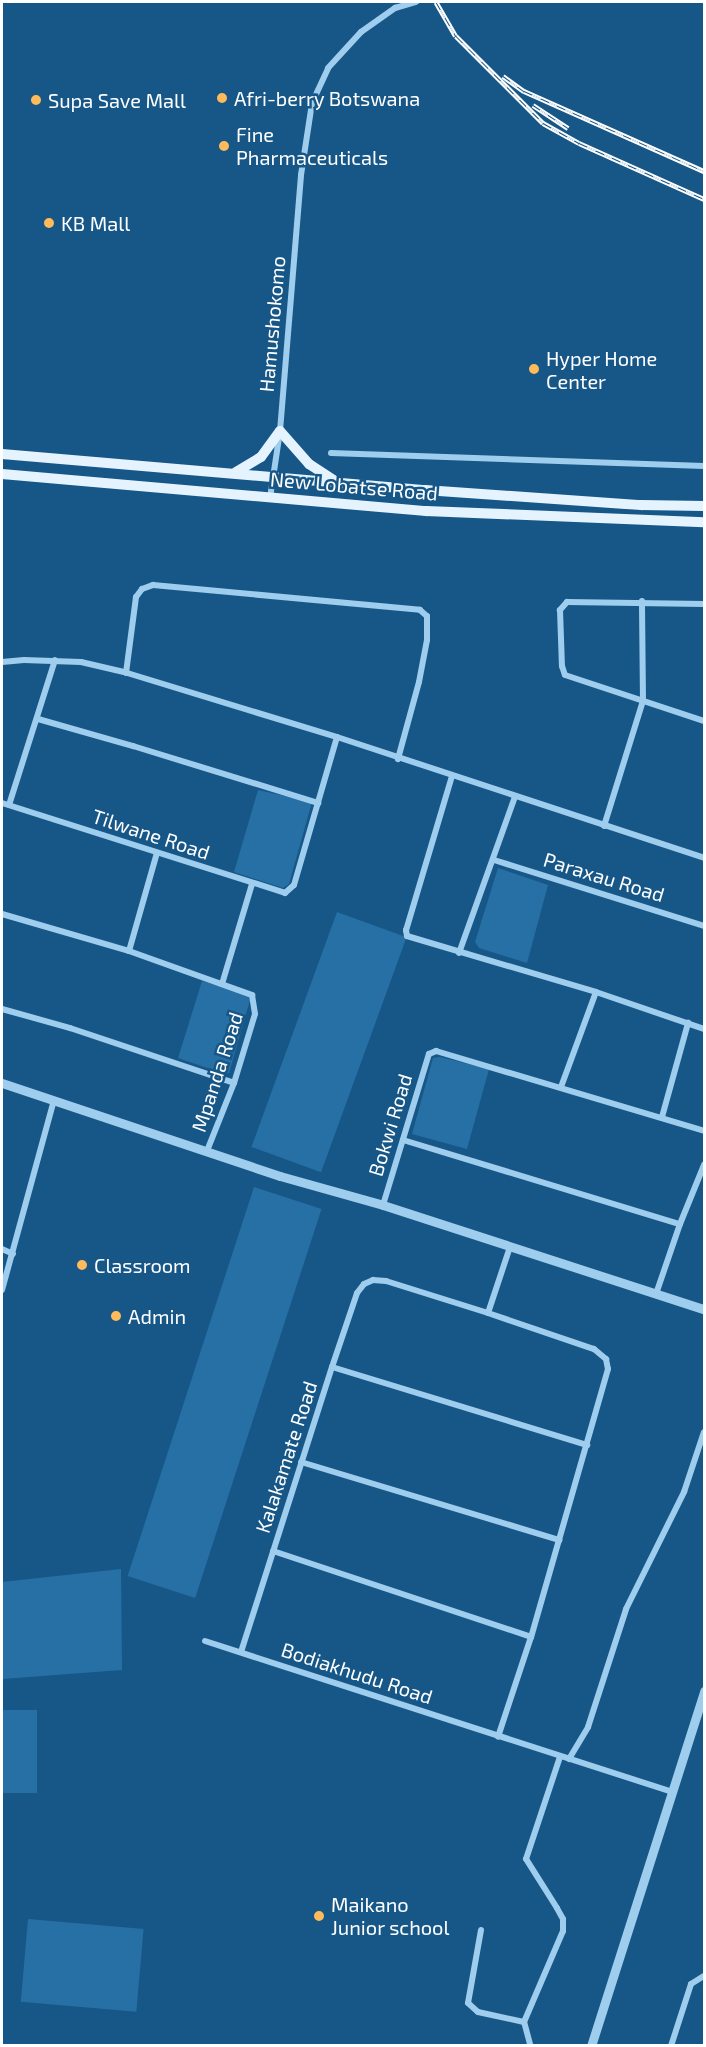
<!DOCTYPE html>
<html>
<head>
<meta charset="utf-8">
<style>
  body { margin:0 }
  #map { position:relative; width:706px; height:2047px; overflow:hidden; background:#175788; font-family:"Exo 2",sans-serif }
  div>[style] { position:absolute }
  .green>* { inset:0; background:#2770a5; transform-origin:0 0 }
  .minor>* { height:6px; margin:-3px; padding:0 3px; transform-origin:3px; border-radius:3px; background:#9fcdee }
  .tertiary>* { height:9px; margin:-4.5px; padding:0 4.5px; transform-origin:4.5px; border-radius:4.5px; background:#9fcdee }
  .primary>* { height:10px; margin:-5px; padding:0 5px; transform-origin:5px; border-radius:5px; background:#e5f3ff }
  .rail>* { height:5px; margin-top:-2.5px; transform-origin:0; background:repeating-linear-gradient(90deg,#175788 0 9px,#fff 0 18px); box-sizing:border-box; border-block:2px solid #fff }
  .dots>* { width:16px; height:16px; translate:-50% -50%; box-sizing:border-box; border:3px solid #175788; border-radius:50% }
  span { translate:-50% -50%; white-space:nowrap; text-align:center; line-height:1.15; -webkit-text-stroke:5px #175788; paint-order:stroke }
  .poi-label { font-size:20px; color:#fff }
  .left { translate:0 -50%; text-align:left }
  .street-label { font-size:20px; color:#fff }
  .frame { position:absolute; inset:0; border:3px solid #fff; pointer-events:none }
</style>
</head>
<body>
<div id="map">
  <div class="green">
    <div style="clip-path:polygon(258px 790px,312px 802px,289px 884px,283px 888px,234px 872px)"></div>
    <div style="clip-path:polygon(498px 868px,548px 885px,527px 963px,479px 948px,475px 942px)"></div>
    <div style="left:337px;top:912px;width:74px;height:250px;rotate:20deg"></div>
    <div style="clip-path:polygon(202px 981px,248px 994px,250px 1000px,229px 1073px,222px 1073px,178px 1058px)"></div>
    <div style="clip-path:polygon(440px 1057px,489px 1069px,467px 1149px,412px 1134px,433px 1058px)"></div>
    <div style="left:254px;top:1187px;width:71px;height:409px;rotate:18deg"></div>
    <div style="clip-path:polygon(121px 1569px,122px 1670px,2px 1679px,2px 1582px)"></div>
    <div style="left:2px;top:1710px;width:35px;height:83px"></div>
    <div style="left:28px;top:1919px;width:116px;height:83px;rotate:5deg"></div>
  </div>
  <div class="minor">
    <div style="left:331px;top:453px;width:373px;rotate:2deg"></div>
    <div style="left:270px;top:498px;width:68px;rotate:-81.5deg"></div>
    <div style="left:280px;top:431px;width:257px;rotate:-85.3deg"></div>
    <div style="left:301px;top:175px;width:73px;rotate:-81.3deg"></div>
    <div style="left:312px;top:103px;width:38px;rotate:-65deg"></div>
    <div style="left:328px;top:68px;width:49px;rotate:-47.5deg"></div>
    <div style="left:361px;top:32px;width:42px;rotate:-35.2deg"></div>
    <div style="left:395px;top:8px;width:22px;rotate:-16deg"></div>
    <div style="left:704px;top:604px;width:137px;rotate:-179.2deg"></div>
    <div style="left:567px;top:602px;width:11px;rotate:131deg"></div>
    <div style="left:560px;top:610px;width:56px;rotate:88deg"></div>
    <div style="left:562px;top:666px;width:9px;rotate:72deg"></div>
    <div style="left:565px;top:675px;width:146px;rotate:18.3deg"></div>
    <div style="left:2px;top:662px;width:22px;rotate:-5deg"></div>
    <div style="left:24px;top:660px;width:57px;rotate:2deg"></div>
    <div style="left:81px;top:662px;width:44px;rotate:13.1deg"></div>
    <div style="left:124px;top:672px;width:223px;rotate:17deg"></div>
    <div style="left:337px;top:737px;width:386px;rotate:18.2deg"></div>
    <div style="left:126px;top:673px;width:77px;rotate:-82.5deg"></div>
    <div style="left:136px;top:597px;width:10px;rotate:-53deg"></div>
    <div style="left:142px;top:589px;width:12px;rotate:-20deg"></div>
    <div style="left:153px;top:585px;width:268px;rotate:5.3deg"></div>
    <div style="left:420px;top:610px;width:9px;rotate:41deg"></div>
    <div style="left:427px;top:616px;width:24px;rotate:90deg"></div>
    <div style="left:427px;top:640px;width:43px;rotate:100.8deg"></div>
    <div style="left:419px;top:682px;width:80px;rotate:105.3deg"></div>
    <div style="left:38px;top:719px;width:99px;rotate:15.9deg"></div>
    <div style="left:133px;top:746px;width:194px;rotate:17.1deg"></div>
    <div style="left:452px;top:776px;width:161px;rotate:106.6deg"></div>
    <div style="left:406px;top:930px;width:6px;rotate:81deg"></div>
    <div style="left:407px;top:936px;width:197px;rotate:16.5deg"></div>
    <div style="left:596px;top:992px;width:114px;rotate:18.9deg"></div>
    <div style="left:2px;top:803px;width:297px;rotate:17.6deg"></div>
    <div style="left:285px;top:893px;width:12px;rotate:-42deg"></div>
    <div style="left:294px;top:885px;width:154px;rotate:-73.8deg"></div>
    <div style="left:9px;top:805px;width:152px;rotate:-72.4deg"></div>
    <div style="left:604px;top:826px;width:131px;rotate:-72.7deg"></div>
    <div style="left:643px;top:701px;width:100px;rotate:-90.6deg"></div>
    <div style="left:494px;top:860px;width:220px;rotate:17.4deg"></div>
    <div style="left:2px;top:914px;width:132px;rotate:16.2deg"></div>
    <div style="left:129px;top:951px;width:131px;rotate:19.7deg"></div>
    <div style="left:252px;top:995px;width:19px;rotate:81deg"></div>
    <div style="left:255px;top:1014px;width:72px;rotate:106.9deg"></div>
    <div style="left:234px;top:1083px;width:73px;rotate:111.7deg"></div>
    <div style="left:129px;top:951px;width:102px;rotate:-74.1deg"></div>
    <div style="left:459px;top:953px;width:166px;rotate:-70.3deg"></div>
    <div style="left:222px;top:984px;width:104px;rotate:-73.3deg"></div>
    <div style="left:2px;top:1009px;width:71px;rotate:15.6deg"></div>
    <div style="left:70px;top:1028px;width:173px;rotate:18.5deg"></div>
    <div style="left:561px;top:1087px;width:101px;rotate:-69.8deg"></div>
    <div style="left:662px;top:1117px;width:98px;rotate:-74.5deg"></div>
    <div style="left:403px;top:1140px;width:289px;rotate:16.9deg"></div>
    <div style="left:383px;top:1205px;width:158px;rotate:-73.1deg"></div>
    <div style="left:429px;top:1054px;width:8px;rotate:-23deg"></div>
    <div style="left:436px;top:1051px;width:280px;rotate:16.6deg"></div>
    <div style="left:2px;top:1249px;width:12px;rotate:24deg"></div>
    <div style="left:2px;top:1290px;width:197px;rotate:-74.7deg"></div>
    <div style="left:656px;top:1294px;width:74px;rotate:-71.1deg"></div>
    <div style="left:680px;top:1224px;width:64px;rotate:-67.9deg"></div>
    <div style="left:488px;top:1313px;width:70px;rotate:-71.6deg"></div>
    <div style="left:332px;top:1367px;width:267px;rotate:17deg"></div>
    <div style="left:301px;top:1462px;width:270px;rotate:16.8deg"></div>
    <div style="left:273px;top:1551px;width:272px;rotate:18.4deg"></div>
    <div style="left:205px;top:1641px;width:491px;rotate:17.9deg"></div>
    <div style="left:241px;top:1652px;width:299px;rotate:-72.3deg"></div>
    <div style="left:332px;top:1367px;width:78px;rotate:-71.3deg"></div>
    <div style="left:357px;top:1293px;width:11px;rotate:-52deg"></div>
    <div style="left:364px;top:1284px;width:10px;rotate:-24deg"></div>
    <div style="left:373px;top:1280px;width:13px;rotate:4deg"></div>
    <div style="left:386px;top:1281px;width:107px;rotate:17.4deg"></div>
    <div style="left:488px;top:1313px;width:112px;rotate:18.8deg"></div>
    <div style="left:594px;top:1349px;width:16px;rotate:40deg"></div>
    <div style="left:606px;top:1359px;width:10px;rotate:79deg"></div>
    <div style="left:608px;top:1369px;width:279px;rotate:106deg"></div>
    <div style="left:531px;top:1637px;width:105px;rotate:108.3deg"></div>
    <div style="left:569px;top:1759px;width:37px;rotate:-59deg"></div>
    <div style="left:588px;top:1727px;width:124px;rotate:-72.1deg"></div>
    <div style="left:626px;top:1609px;width:131px;rotate:-63.6deg"></div>
    <div style="left:684px;top:1492px;width:63px;rotate:-71.6deg"></div>
    <div style="left:481px;top:1930px;width:74px;rotate:100.1deg"></div>
    <div style="left:468px;top:2003px;width:13px;rotate:42deg"></div>
    <div style="left:478px;top:2012px;width:47px;rotate:12.3deg"></div>
    <div style="left:530px;top:2044px;width:23px;rotate:-105deg"></div>
    <div style="left:524px;top:2022px;width:99px;rotate:-66.8deg"></div>
    <div style="left:563px;top:1931px;width:12px;rotate:-90deg"></div>
    <div style="left:563px;top:1919px;width:13px;rotate:-119deg"></div>
    <div style="left:557px;top:1908px;width:58px;rotate:-122.3deg"></div>
    <div style="left:526px;top:1859px;width:108px;rotate:-71.6deg"></div>
    <div style="left:671px;top:2046px;width:65px;rotate:-72.1deg"></div>
    <div style="left:691px;top:1984px;width:15px;rotate:-32deg"></div>
  </div>
  <div class="tertiary">
    <div style="left:2px;top:1083px;width:293px;rotate:18.5deg"></div>
    <div style="left:280px;top:1176px;width:107px;rotate:15.7deg"></div>
    <div style="left:383px;top:1205px;width:337px;rotate:18deg"></div>
    <div style="left:591px;top:2046px;width:373px;rotate:-72.3deg"></div>
  </div>
  <div class="primary">
    <div style="left:2px;top:454px;width:425px;rotate:4.9deg"></div>
    <div style="left:425px;top:490px;width:217px;rotate:4deg"></div>
    <div style="left:641px;top:505px;width:63px;rotate:0.9deg"></div>
    <div style="left:236px;top:472px;width:29px;rotate:-31deg"></div>
    <div style="left:261px;top:457px;width:32px;rotate:-54deg"></div>
    <div style="left:280px;top:431px;width:44px;rotate:48.7deg"></div>
    <div style="left:309px;top:464px;width:31px;rotate:33deg"></div>
    <div style="left:2px;top:474px;width:426px;rotate:5deg"></div>
    <div style="left:426px;top:511px;width:278px;rotate:2.3deg"></div>
  </div>
  <div class="rail">
    <div style="left:436px;top:2px;width:39px;rotate:60deg"></div>
    <div style="left:456px;top:36px;width:123px;rotate:45deg"></div>
    <div style="left:543px;top:123px;width:41px;rotate:29.1deg"></div>
    <div style="left:579px;top:143px;width:137px;rotate:24.1deg"></div>
    <div style="left:503px;top:76px;width:26px;rotate:36deg"></div>
    <div style="left:524px;top:91px;width:197px;rotate:24deg"></div>
    <div style="left:533px;top:105px;width:42px;rotate:33.3deg"></div>
  </div>
  <div class="dots">
    <div style="left:222px;top:98px;background:#ffba5b"></div>
    <div style="left:36px;top:100px;background:#ffba5b"></div>
    <div style="left:224px;top:146px;background:#ffba5b"></div>
    <div style="left:49px;top:223px;background:#ffba5b"></div>
    <div style="left:534px;top:369px;background:#ffba5b"></div>
    <div style="left:82px;top:1265px;background:#ffba5b"></div>
    <div style="left:116px;top:1316px;background:#ffba5b"></div>
    <div style="left:319px;top:1916px;background:#ffba5b"></div>
  </div>
  <div class="poi-label">
    <span class="left" style="left:234px;top:98px">Afri-berry Botswana</span>
    <span class="left" style="left:48px;top:100px">Supa Save Mall</span>
    <span class="left" style="left:236px;top:146px">Fine<br>Pharmaceuticals</span>
    <span class="left" style="left:61px;top:223px">KB Mall</span>
    <span class="left" style="left:546px;top:370px">Hyper Home<br>Center</span>
    <span class="left" style="left:94px;top:1265px">Classroom</span>
    <span class="left" style="left:128px;top:1316px">Admin</span>
    <span class="left" style="left:331px;top:1916px">Maikano<br>Junior school</span>
  </div>
  <div class="street-label">
    <span style="left:272px;top:324px;rotate:-85deg">Hamushokomo</span>
    <span style="left:354px;top:486px;rotate:5deg">New Lobatse Road</span>
    <span style="left:151px;top:834px;rotate:18deg">Tilwane Road</span>
    <span style="left:604px;top:877px;rotate:17deg">Paraxau Road</span>
    <span style="left:217px;top:1072px;rotate:-72deg">Mpanda Road</span>
    <span style="left:390px;top:1125px;rotate:-73deg">Bokwi Road</span>
    <span style="left:286px;top:1457px;rotate:-72deg">Kalakamate Road</span>
    <span style="left:357px;top:1673px;rotate:18deg">Bodiakhudu Road</span>
  </div>
  <div class="frame"></div>
</div>
</body>
</html>
